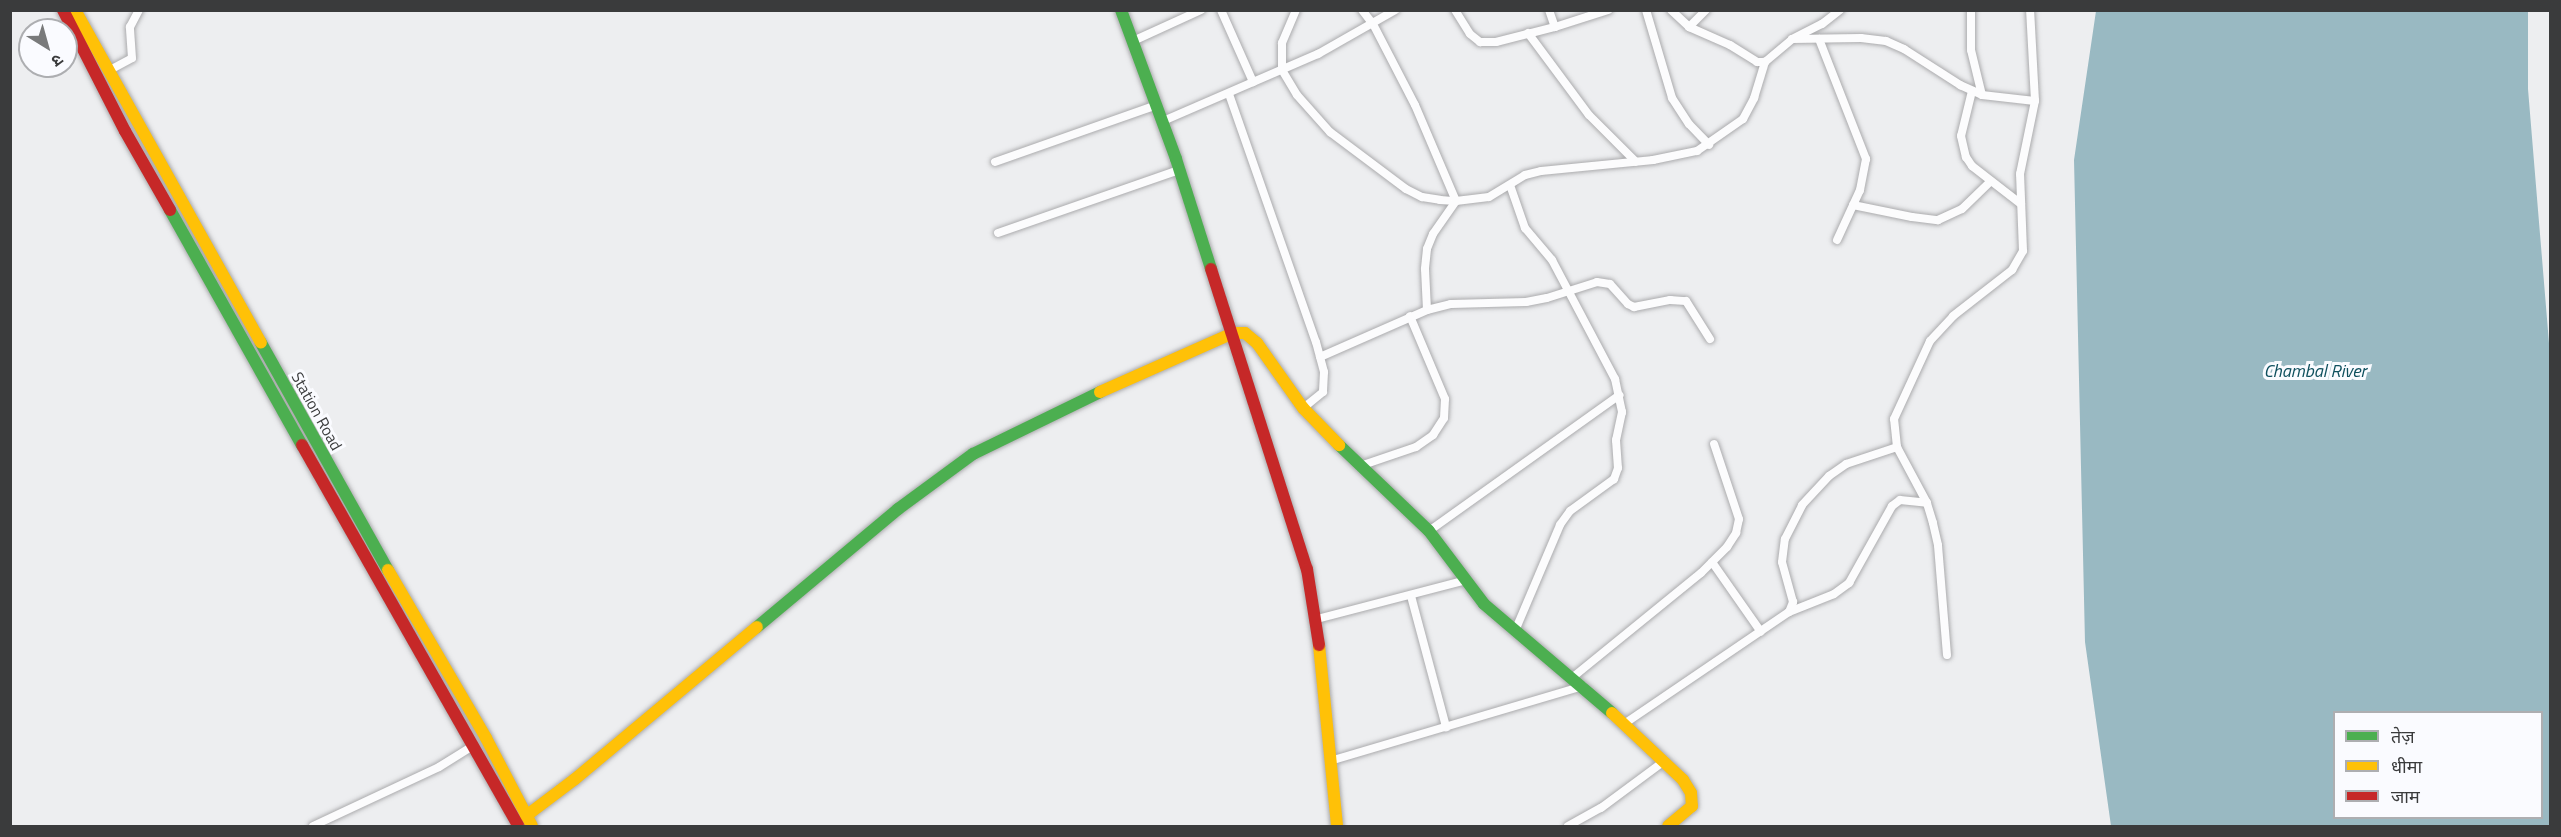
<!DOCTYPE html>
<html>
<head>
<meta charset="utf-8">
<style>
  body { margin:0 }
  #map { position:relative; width:2561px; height:837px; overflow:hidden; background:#edeef0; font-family:"Titillium Web","Noto Sans Devanagari",sans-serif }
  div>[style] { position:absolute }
  .water>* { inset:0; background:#99b9c2 }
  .roads { filter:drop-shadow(0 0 2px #ababad) drop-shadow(0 0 2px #ababad) }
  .street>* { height:8px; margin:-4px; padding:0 4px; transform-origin:4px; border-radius:4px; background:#fcfcfd }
  .fast>* { height:12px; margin:-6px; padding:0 6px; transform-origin:6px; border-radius:6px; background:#4caf50 }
  .slow>* { height:12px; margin:-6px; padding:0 6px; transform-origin:6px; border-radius:6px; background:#ffc107 }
  .jam>* { height:12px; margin:-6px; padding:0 6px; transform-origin:6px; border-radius:6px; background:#c62828 }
  span { translate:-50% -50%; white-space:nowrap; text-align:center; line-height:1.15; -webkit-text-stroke:6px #fafbff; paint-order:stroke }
  .street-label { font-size:16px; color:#3a3b3c }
  .water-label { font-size:18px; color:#0f505e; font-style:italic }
  .frame { position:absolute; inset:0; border:12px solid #3a3b3c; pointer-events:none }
  .legend { position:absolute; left:2333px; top:711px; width:210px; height:108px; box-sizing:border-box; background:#fafbff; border:2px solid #adaeb1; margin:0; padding:8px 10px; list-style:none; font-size:18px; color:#3a3b3c }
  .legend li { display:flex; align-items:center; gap:12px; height:30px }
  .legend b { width:30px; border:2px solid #adaeb1 }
  .north { position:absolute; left:18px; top:18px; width:60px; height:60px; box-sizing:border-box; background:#fafbff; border:2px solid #adaeb1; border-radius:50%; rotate:143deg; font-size:16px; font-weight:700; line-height:24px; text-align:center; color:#3a3b3c }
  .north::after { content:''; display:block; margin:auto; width:21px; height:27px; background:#797a7b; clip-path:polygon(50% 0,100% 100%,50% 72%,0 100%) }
</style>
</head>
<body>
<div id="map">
  <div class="water">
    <div style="clip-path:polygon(evenodd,2096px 11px,2528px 11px,2528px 89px,2550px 355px,2550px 826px,2111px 826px,2085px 642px,2074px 160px,2096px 11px,2334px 712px,2542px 712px,2542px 818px,2334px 818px,2334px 712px)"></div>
  </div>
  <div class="roads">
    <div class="street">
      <div style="left:1221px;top:10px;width:79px;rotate:66deg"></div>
      <div style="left:1296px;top:10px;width:36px;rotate:113deg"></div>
      <div style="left:1282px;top:43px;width:27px;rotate:90deg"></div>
      <div style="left:1282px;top:70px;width:29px;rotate:59deg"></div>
      <div style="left:1297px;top:95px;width:50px;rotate:48.3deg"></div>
      <div style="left:1330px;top:132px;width:95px;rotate:36.9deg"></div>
      <div style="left:1406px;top:189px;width:18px;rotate:27deg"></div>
      <div style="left:1422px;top:197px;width:18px;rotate:9deg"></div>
      <div style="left:1440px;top:200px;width:16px;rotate:4deg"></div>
      <div style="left:1456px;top:201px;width:33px;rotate:-7deg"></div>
      <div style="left:1489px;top:197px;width:42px;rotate:-31.4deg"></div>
      <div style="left:1525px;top:175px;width:16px;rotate:-14deg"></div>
      <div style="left:1541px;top:171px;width:113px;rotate:-5.6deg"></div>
      <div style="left:1653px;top:160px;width:45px;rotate:-11.6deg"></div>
      <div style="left:1697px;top:151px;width:56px;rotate:-34.8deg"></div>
      <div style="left:1743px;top:119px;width:24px;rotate:-62deg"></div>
      <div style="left:1754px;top:98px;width:38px;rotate:-73deg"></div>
      <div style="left:1362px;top:10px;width:18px;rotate:52deg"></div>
      <div style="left:1373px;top:24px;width:91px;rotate:62.6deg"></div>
      <div style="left:1415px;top:105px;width:104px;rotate:66.9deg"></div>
      <div style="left:1456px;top:201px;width:40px;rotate:124.9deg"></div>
      <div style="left:1433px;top:234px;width:16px;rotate:112deg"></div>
      <div style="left:1427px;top:249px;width:20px;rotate:96deg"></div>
      <div style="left:1425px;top:269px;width:41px;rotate:87.2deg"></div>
      <div style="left:1455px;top:10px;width:28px;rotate:58deg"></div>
      <div style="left:1470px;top:34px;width:13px;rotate:39deg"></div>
      <div style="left:1480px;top:42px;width:16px"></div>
      <div style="left:1496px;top:42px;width:61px;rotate:-14.3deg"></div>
      <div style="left:1549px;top:10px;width:18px;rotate:71deg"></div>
      <div style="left:1555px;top:27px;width:56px;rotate:-17.8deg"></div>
      <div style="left:1646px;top:10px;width:92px;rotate:73.5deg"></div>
      <div style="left:1672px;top:98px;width:31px;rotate:57deg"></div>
      <div style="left:1689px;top:124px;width:29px;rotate:46deg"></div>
      <div style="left:1671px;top:10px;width:25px;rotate:43deg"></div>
      <div style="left:1689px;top:27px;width:45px;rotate:23.7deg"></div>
      <div style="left:1730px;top:45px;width:32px;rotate:32deg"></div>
      <div style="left:1757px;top:62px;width:8px"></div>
      <div style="left:1765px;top:62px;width:35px;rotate:-40deg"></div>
      <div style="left:1792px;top:39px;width:34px;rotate:-27deg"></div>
      <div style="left:1822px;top:24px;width:23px;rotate:-38deg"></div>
      <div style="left:1971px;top:10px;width:40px;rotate:90deg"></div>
      <div style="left:1971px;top:50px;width:46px;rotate:76.3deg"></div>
      <div style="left:1689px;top:27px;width:24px;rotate:-45deg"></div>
      <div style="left:1528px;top:33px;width:102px;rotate:53.4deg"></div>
      <div style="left:1589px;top:115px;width:66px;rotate:45deg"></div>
      <div style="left:1792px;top:39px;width:69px;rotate:-0.8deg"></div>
      <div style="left:1861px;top:38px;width:25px;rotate:7deg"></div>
      <div style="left:1886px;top:41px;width:20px;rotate:24deg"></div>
      <div style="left:1904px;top:49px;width:67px;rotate:32.7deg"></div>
      <div style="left:1960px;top:85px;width:24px;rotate:24deg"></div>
      <div style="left:1982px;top:95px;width:53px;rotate:6.5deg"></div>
      <div style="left:1819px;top:39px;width:129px;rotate:68.6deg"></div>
      <div style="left:1866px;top:159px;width:32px;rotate:101deg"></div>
      <div style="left:1860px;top:190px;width:55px;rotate:114.7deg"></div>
      <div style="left:1133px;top:41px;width:75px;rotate:-24.5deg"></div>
      <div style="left:108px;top:71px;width:27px;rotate:-28deg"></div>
      <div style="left:132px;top:58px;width:31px;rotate:-94deg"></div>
      <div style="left:130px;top:27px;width:19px;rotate:-62deg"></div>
      <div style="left:1972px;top:91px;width:46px;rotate:103.7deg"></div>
      <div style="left:1961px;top:136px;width:22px;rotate:77deg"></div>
      <div style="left:1966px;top:157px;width:11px;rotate:56deg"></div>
      <div style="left:1972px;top:166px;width:62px;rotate:37.8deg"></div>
      <div style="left:1229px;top:94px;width:263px;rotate:70.7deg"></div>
      <div style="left:1316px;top:342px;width:31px;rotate:75deg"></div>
      <div style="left:1324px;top:372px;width:20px;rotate:93deg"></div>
      <div style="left:1323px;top:392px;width:26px;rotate:141deg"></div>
      <div style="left:1163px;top:121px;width:169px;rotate:-23.4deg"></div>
      <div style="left:1318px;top:54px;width:89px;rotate:-29.7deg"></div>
      <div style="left:995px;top:162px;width:172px;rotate:-19.4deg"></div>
      <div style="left:1510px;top:185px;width:46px;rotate:70.8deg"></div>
      <div style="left:1525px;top:228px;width:42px;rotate:49.8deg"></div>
      <div style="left:1552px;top:260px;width:135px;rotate:62.1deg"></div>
      <div style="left:1615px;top:379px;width:34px;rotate:78deg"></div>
      <div style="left:1622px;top:412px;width:29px;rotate:102deg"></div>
      <div style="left:1616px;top:440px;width:28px;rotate:86deg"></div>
      <div style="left:1618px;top:468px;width:12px;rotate:110deg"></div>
      <div style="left:1614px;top:479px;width:54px;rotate:144deg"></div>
      <div style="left:1570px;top:511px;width:17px;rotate:126deg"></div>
      <div style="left:1560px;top:525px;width:115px;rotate:113deg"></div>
      <div style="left:1853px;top:205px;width:60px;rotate:11.5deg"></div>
      <div style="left:1912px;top:217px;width:26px;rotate:7deg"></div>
      <div style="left:1938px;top:220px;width:26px;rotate:-25deg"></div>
      <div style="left:1962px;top:209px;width:40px;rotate:-44deg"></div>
      <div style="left:998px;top:233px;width:192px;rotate:-19.2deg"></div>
      <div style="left:1320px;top:357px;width:117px;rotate:-23.7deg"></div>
      <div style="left:1427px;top:310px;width:25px;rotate:-14deg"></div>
      <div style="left:1451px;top:304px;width:75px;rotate:-1.5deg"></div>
      <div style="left:1526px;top:302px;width:21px;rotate:-11deg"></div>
      <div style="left:1547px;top:298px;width:52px;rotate:-17.7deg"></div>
      <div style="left:1597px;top:282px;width:13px;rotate:9deg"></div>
      <div style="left:1610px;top:284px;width:27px;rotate:48deg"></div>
      <div style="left:1628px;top:304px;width:7px;rotate:27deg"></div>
      <div style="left:1634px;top:307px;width:37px;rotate:-11deg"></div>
      <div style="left:1670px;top:300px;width:16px;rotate:4deg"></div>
      <div style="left:1686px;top:301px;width:45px;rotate:57.7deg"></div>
      <div style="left:1360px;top:466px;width:59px;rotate:-18.7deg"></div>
      <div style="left:1416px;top:447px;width:21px;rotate:-35deg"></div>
      <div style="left:1433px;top:435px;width:20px;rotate:-57deg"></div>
      <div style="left:1444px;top:418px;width:19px;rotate:-87deg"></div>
      <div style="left:1445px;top:399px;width:90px;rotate:-112.9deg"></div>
      <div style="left:1429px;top:531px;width:234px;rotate:-35.5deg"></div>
      <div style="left:1712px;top:562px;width:85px;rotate:55deg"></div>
      <div style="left:1411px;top:596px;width:136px;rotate:75deg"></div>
      <div style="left:1789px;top:612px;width:48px;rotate:-21.8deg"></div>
      <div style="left:1834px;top:594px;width:19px;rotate:-36deg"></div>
      <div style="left:1849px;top:583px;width:88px;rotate:-60.8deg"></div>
      <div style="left:1892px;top:506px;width:10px;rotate:-37deg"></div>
      <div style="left:1900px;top:500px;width:27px;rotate:6deg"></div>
      <div style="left:1317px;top:619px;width:155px;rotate:-14.6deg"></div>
      <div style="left:1947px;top:655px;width:110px;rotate:-94.7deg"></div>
      <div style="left:1938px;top:545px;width:23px;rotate:-103deg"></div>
      <div style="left:1933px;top:523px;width:21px;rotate:-107deg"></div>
      <div style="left:1927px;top:503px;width:64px;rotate:-118.2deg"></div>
      <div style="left:1897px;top:447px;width:28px;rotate:-96deg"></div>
      <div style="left:1894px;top:419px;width:86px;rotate:-65.2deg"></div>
      <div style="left:1930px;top:341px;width:34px;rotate:-47deg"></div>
      <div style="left:1953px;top:316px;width:75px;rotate:-37.9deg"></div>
      <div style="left:2012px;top:270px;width:22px;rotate:-60deg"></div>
      <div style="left:2023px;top:251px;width:77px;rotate:-92.2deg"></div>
      <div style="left:2020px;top:174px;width:75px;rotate:-78.4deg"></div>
      <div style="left:2035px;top:101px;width:91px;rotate:-93.1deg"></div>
      <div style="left:1573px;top:677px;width:165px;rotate:-39.1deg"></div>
      <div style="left:1701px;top:573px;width:37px;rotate:-45deg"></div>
      <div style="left:1727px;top:547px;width:17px;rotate:-57deg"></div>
      <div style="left:1736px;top:533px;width:14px;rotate:-78deg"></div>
      <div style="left:1739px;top:519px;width:79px;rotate:-108.4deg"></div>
      <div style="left:1624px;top:724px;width:199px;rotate:-34.2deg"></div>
      <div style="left:1789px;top:612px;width:11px;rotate:-68deg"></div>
      <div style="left:1793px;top:602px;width:41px;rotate:-105.4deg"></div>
      <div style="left:1782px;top:562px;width:23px;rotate:-83deg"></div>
      <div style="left:1785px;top:539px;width:38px;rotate:-63deg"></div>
      <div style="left:1802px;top:505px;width:40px;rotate:-47deg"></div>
      <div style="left:1829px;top:476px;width:21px;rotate:-35deg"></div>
      <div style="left:1846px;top:464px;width:54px;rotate:-18.4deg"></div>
      <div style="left:1330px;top:761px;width:264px;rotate:-16.5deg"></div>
      <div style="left:313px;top:826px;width:139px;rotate:-25.1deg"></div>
      <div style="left:439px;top:767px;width:39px;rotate:-32deg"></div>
      <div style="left:1568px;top:826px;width:38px;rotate:-29deg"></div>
      <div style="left:1601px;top:808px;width:77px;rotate:-36.6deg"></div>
    </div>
    <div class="fast">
      <div style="left:1121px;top:10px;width:159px;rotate:69.7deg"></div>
      <div style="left:1176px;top:159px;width:115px;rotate:72.3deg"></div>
      <div style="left:170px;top:210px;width:270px;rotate:60.7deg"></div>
      <div style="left:261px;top:343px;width:260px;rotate:60.8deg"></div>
      <div style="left:1339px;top:445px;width:124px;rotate:43.7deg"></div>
      <div style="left:1429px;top:531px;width:91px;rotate:53deg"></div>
      <div style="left:1484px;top:604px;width:168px;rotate:40.4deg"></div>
      <div style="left:757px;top:627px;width:184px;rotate:-39.9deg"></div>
      <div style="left:898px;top:509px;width:93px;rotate:-36.3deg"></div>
      <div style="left:973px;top:454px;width:141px;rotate:-26deg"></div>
    </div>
    <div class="slow">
      <div style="left:75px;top:10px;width:381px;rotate:60.8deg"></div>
      <div style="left:1100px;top:392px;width:145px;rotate:-23.9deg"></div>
      <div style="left:1233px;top:333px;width:12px"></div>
      <div style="left:1245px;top:333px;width:16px;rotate:40deg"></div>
      <div style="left:1257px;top:343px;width:80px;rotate:54.7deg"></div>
      <div style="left:1303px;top:408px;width:52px;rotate:45.8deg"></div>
      <div style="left:388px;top:570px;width:194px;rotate:59.7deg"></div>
      <div style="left:486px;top:738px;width:99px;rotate:62.4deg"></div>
      <div style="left:1319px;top:645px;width:182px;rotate:84.3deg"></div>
      <div style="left:1612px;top:713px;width:98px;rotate:43.3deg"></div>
      <div style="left:1683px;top:780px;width:15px;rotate:58deg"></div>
      <div style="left:1691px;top:793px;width:13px;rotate:86deg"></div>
      <div style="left:1692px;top:806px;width:31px;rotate:140deg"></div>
      <div style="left:526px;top:816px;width:61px;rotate:-37.1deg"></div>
      <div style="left:575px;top:779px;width:237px;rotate:-39.9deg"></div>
    </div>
    <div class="jam">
      <div style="left:63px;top:10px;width:136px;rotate:62.9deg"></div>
      <div style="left:125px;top:131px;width:91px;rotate:60.3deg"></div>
      <div style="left:1211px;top:269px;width:315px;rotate:72.3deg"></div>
      <div style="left:1307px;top:569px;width:77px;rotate:81deg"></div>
      <div style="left:302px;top:445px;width:438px;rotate:60.4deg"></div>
    </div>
  </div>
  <div class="street-label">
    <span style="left:317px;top:411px;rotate:61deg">Station Road</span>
  </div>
  <div class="water-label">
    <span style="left:2315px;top:371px">Chambal River</span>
  </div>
  <div class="frame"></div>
  <ul class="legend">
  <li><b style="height:8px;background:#4caf50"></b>तेज़</li>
  <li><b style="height:8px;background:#ffc107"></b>धीमा</li>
  <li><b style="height:8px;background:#c62828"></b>जाम</li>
  </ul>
  <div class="north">उ</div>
</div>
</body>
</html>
